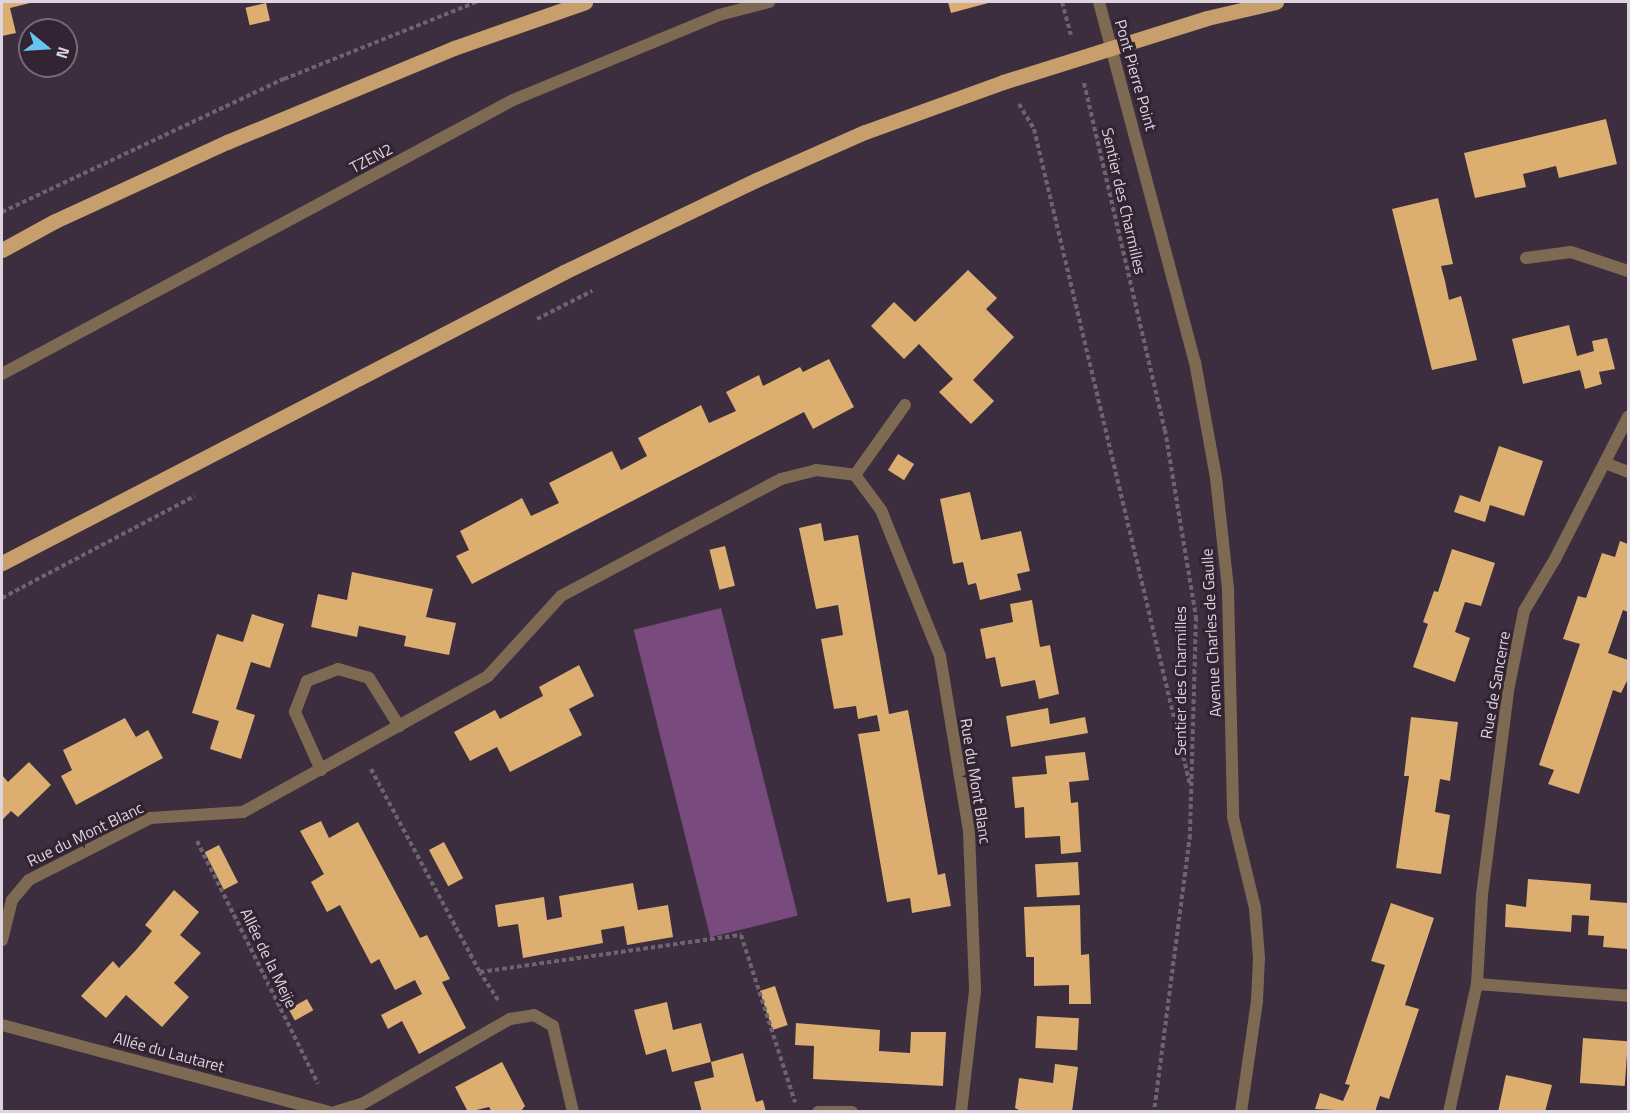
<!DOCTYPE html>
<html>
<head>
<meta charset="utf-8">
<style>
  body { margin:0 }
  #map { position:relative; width:1630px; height:1113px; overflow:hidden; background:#3c2e3e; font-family:"Titillium Web",sans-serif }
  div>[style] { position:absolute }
  .green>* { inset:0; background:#794a7d; transform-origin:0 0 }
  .building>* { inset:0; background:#dcae6f; transform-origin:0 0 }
  .path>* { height:4px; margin-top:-2px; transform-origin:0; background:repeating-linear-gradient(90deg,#6f6371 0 4.5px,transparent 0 7.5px) }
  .service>* { height:12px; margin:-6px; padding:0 6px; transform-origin:6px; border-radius:6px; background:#7e6a52 }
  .minor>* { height:12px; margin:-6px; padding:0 6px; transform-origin:6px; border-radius:6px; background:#7e6a52 }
  .primary>* { height:15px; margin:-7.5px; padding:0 7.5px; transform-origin:7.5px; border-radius:7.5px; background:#c79f6c }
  span { translate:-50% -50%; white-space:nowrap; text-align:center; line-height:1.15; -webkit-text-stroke:6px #322433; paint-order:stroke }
  .street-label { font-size:16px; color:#ddd4de }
  .frame { position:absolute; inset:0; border:3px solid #ddd4de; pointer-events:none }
  .north { position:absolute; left:18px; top:18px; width:60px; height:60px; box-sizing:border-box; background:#322433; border:2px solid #766a77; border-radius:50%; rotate:108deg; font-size:16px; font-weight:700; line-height:24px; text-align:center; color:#ddd4de }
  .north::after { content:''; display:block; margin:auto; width:21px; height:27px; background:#66c4ef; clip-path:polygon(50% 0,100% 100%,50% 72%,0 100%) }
</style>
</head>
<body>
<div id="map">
  <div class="green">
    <div style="left:721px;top:608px;width:317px;height:90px;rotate:76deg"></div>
  </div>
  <div class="building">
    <div style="clip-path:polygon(2px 2px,34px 2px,10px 8px,16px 33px,2px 36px)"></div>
    <div style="clip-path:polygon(948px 2px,992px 2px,951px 13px)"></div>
    <div style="left:266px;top:3px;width:18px;height:21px;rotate:77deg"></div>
    <div style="clip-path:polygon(1606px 119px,1617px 164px,1559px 178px,1556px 166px,1523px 174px,1526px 187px,1475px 198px,1464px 153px)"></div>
    <div style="clip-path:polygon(1438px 198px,1453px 264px,1441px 266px,1445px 281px,1449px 300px,1461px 296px,1477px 360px,1432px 370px,1392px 209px)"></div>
    <div style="clip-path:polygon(968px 270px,997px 298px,986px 309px,1014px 337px,973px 380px,994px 401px,971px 424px,939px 392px,953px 379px,919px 344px,904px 359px,871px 326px,894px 302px,915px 322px)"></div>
    <div style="clip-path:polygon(1569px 325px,1577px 356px,1594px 351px,1592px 341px,1607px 338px,1615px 369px,1599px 372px,1602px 384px,1585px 389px,1580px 370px,1523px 384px,1512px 339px)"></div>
    <div style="clip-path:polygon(829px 359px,854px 407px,813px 429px,804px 412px,472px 584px,456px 556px,469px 550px,460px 531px,522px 498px,531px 516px,559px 503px,549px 483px,612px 451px,621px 470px,647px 456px,638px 438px,701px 405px,709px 423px,736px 411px,726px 392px,759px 375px,763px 386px,800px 367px,803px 372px)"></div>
    <div style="clip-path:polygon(1499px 446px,1543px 461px,1524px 516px,1490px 505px,1485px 522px,1454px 512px,1460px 495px,1480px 502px)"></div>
    <div style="left:898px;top:454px;width:19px;height:19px;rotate:32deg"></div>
    <div style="clip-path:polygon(970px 492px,981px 540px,1021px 531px,1030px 571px,1017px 574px,1021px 590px,980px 600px,976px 583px,968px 585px,963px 562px,953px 564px,940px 499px)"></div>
    <div style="clip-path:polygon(821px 523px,824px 541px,858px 535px,889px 714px,908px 710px,938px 875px,945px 873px,951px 906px,912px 913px,910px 898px,887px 902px,858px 734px,880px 731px,877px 715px,858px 719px,856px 706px,834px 709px,821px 639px,843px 635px,838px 605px,816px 609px,799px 528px)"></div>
    <div style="clip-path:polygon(1620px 541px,1628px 544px,1628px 612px,1623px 610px,1608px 653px,1628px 660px,1628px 679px,1621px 693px,1613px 690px,1579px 794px,1548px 784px,1554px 770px,1539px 765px,1580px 644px,1563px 639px,1578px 596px,1586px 598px,1602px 553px,1615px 557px)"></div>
    <div style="left:725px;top:546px;width:41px;height:16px;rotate:76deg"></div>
    <div style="clip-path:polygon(1452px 549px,1495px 563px,1481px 606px,1465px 602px,1455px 632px,1470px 638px,1455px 682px,1413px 667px,1428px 624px,1423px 622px,1434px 591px,1438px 592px)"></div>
    <div style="clip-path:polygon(352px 572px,433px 589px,426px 617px,456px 623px,449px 655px,404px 646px,406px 636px,359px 626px,357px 637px,311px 627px,318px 594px,347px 600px)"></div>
    <div style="clip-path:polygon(1032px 600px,1040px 647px,1050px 645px,1059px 694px,1039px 699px,1035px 680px,1001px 687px,995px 657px,986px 659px,980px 629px,1013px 622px,1010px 604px)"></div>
    <div style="clip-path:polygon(252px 614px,284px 624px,270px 668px,251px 662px,236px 709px,255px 715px,241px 759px,210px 749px,219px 721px,192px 713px,217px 634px,243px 642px)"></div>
    <div style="clip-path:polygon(579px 665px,594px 696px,569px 709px,582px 735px,510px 772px,497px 747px,470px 761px,454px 732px,495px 710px,500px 719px,522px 707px,543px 696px,539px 687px)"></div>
    <div style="clip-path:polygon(1048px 708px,1050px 724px,1085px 717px,1088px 733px,1011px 747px,1006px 716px)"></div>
    <div style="clip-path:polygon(1411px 717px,1458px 722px,1450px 781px,1440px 779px,1435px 812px,1450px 815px,1441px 874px,1396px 868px,1409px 776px,1404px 776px)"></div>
    <div style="clip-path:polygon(125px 718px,136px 737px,148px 730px,163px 758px,76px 805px,61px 776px,72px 770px,63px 750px)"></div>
    <div style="clip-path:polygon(1085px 752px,1089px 780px,1069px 782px,1071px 803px,1078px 802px,1081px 852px,1061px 854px,1060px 836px,1025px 838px,1024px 807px,1015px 808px,1012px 777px,1047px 774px,1045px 756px)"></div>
    <div style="clip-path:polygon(29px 762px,51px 785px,18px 817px,11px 811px,2px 820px,2px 775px,8px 782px)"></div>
    <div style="clip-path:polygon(321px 821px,329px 838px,358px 822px,420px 938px,427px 935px,450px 979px,442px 982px,466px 1028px,419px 1054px,402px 1021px,388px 1029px,381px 1015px,422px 994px,415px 980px,395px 990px,379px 959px,371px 964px,340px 905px,327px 912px,311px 882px,324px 874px,300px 831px)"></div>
    <div style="left:444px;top:842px;width:41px;height:17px;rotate:62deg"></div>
    <div style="left:219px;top:845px;width:42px;height:16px;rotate:63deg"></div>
    <div style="left:1078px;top:862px;width:33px;height:43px;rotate:87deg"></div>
    <div style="clip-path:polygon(1528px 879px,1591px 884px,1590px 900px,1628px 903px,1628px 949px,1603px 947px,1604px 936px,1588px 935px,1589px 916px,1572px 915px,1571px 932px,1505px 927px,1506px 904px,1526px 907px)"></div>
    <div style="clip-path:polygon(633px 883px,638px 910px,668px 905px,673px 937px,627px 945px,624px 926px,601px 930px,603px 943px,523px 958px,518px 924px,498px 927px,495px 905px,544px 897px,547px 920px,562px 917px,559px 896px)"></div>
    <div style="clip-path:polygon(174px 890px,199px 912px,180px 935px,201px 953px,174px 983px,189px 997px,162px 1027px,126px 995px,106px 1018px,81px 996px,113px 961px,119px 968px,136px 950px,152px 931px,145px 925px)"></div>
    <div style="clip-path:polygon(1391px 903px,1434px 918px,1405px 1005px,1419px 1009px,1389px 1099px,1380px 1096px,1375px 1112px,1315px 1109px,1320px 1093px,1343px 1101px,1350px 1085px,1345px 1084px,1385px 965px,1371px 961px)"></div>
    <div style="clip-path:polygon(1080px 905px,1081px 955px,1089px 954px,1091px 1004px,1069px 1004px,1069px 985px,1034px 986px,1034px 957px,1026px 957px,1024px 907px)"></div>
    <div style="left:775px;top:986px;width:41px;height:16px;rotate:72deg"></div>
    <div style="left:307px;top:999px;width:13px;height:21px;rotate:61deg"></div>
    <div style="clip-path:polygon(667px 1002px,673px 1030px,701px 1023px,711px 1062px,672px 1072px,666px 1049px,646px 1055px,634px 1010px)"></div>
    <div style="left:1037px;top:1016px;width:42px;height:32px;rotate:3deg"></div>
    <div style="clip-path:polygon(796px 1023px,880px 1030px,879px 1051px,910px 1053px,911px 1032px,946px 1032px,943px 1086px,813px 1079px,814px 1046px,795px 1045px)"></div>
    <div style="left:1583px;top:1038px;width:45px;height:45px;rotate:4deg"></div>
    <div style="clip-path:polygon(743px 1053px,756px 1102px,763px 1100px,766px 1112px,702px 1112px,694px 1082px,714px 1077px,711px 1062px)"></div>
    <div style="clip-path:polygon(502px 1062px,525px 1106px,520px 1112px,492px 1112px,489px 1107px,468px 1112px,455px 1087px)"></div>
    <div style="clip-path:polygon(1055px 1064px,1078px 1067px,1072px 1112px,1023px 1112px,1015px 1108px,1019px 1078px,1053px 1083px)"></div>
    <div style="clip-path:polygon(1506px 1075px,1552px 1085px,1545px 1112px,1498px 1112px)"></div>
  </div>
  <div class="path">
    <div style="left:1062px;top:2px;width:34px;rotate:75deg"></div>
    <div style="left:1084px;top:83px;width:356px;rotate:76.9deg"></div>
    <div style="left:1165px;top:430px;width:190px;rotate:80.6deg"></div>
    <div style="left:1196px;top:617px;width:218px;rotate:91.6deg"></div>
    <div style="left:1190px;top:835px;width:279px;rotate:97.4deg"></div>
    <div style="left:1019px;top:104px;width:29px;rotate:59deg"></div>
    <div style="left:1034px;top:129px;width:674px;rotate:76.62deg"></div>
    <div style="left:2px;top:212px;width:312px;rotate:-25.3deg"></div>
    <div style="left:284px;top:79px;width:208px;rotate:-21.8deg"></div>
    <div style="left:537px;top:319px;width:62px;rotate:-27deg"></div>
    <div style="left:2px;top:598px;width:218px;rotate:-27.9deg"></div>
    <div style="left:371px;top:769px;width:230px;rotate:61.8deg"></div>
    <div style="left:197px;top:841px;width:271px;rotate:63.5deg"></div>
    <div style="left:498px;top:1000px;width:33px;rotate:-123deg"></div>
    <div style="left:480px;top:972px;width:264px;rotate:-8.1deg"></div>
    <div style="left:741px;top:935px;width:176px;rotate:72.1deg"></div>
  </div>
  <div class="service">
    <div style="left:2px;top:374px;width:580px;rotate:-28.2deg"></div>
    <div style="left:513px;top:100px;width:223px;rotate:-22.4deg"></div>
    <div style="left:719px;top:15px;width:52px;rotate:-14.6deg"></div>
  </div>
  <div class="minor">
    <div style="left:1099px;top:2px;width:373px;rotate:75.1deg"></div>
    <div style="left:1195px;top:362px;width:118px;rotate:79.7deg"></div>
    <div style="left:1216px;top:478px;width:112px;rotate:83.8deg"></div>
    <div style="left:1228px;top:589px;width:228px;rotate:88.7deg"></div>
    <div style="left:1233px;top:817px;width:94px;rotate:76.4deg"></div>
    <div style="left:1255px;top:908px;width:50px;rotate:85.4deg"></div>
    <div style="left:1259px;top:958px;width:43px;rotate:92.7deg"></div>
    <div style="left:1257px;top:1001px;width:112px;rotate:98.2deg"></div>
    <div style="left:1526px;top:258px;width:45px;rotate:-7.6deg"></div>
    <div style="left:1571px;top:252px;width:60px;rotate:18.4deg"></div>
    <div style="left:1605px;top:463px;width:25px;rotate:21deg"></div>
    <div style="left:855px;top:475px;width:86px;rotate:-54.5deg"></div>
    <div style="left:321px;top:770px;width:64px;rotate:-114.1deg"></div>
    <div style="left:295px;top:712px;width:33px;rotate:-69deg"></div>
    <div style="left:307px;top:681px;width:33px;rotate:-21deg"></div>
    <div style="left:338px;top:669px;width:32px;rotate:16deg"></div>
    <div style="left:369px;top:678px;width:57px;rotate:58deg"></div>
    <div style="left:2px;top:940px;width:41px;rotate:-76deg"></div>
    <div style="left:12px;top:900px;width:26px;rotate:-50deg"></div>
    <div style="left:29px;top:880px;width:136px;rotate:-27.1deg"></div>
    <div style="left:150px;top:818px;width:93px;rotate:-3.7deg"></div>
    <div style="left:243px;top:812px;width:280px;rotate:-29deg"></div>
    <div style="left:488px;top:676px;width:108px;rotate:-47.6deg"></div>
    <div style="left:561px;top:596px;width:249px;rotate:-28deg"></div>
    <div style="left:781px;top:479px;width:36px;rotate:-14deg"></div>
    <div style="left:816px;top:470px;width:39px;rotate:7deg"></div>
    <div style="left:855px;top:475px;width:44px;rotate:53.4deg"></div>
    <div style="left:881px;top:510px;width:157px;rotate:68deg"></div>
    <div style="left:940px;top:656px;width:178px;rotate:80.6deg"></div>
    <div style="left:969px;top:832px;width:159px;rotate:87.8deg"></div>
    <div style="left:975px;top:991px;width:122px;rotate:96.6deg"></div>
    <div style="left:1477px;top:984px;width:151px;rotate:4.5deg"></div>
    <div style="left:2px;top:1025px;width:338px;rotate:14.9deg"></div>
    <div style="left:335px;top:1112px;width:28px;rotate:-17deg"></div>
    <div style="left:362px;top:1104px;width:171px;rotate:-29.9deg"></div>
    <div style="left:510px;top:1019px;width:24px;rotate:-9deg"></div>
    <div style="left:534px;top:1015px;width:22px;rotate:30deg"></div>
    <div style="left:553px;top:1026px;width:88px;rotate:76.9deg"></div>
    <div style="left:818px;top:1112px;width:34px"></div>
    <div style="left:1449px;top:1112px;width:131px;rotate:-77.7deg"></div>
    <div style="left:1477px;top:984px;width:89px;rotate:-86.8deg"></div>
    <div style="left:1482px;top:895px;width:206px;rotate:-82.7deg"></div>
    <div style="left:1508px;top:691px;width:82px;rotate:-78.7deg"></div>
    <div style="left:1524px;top:611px;width:61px;rotate:-59.2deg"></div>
    <div style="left:1555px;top:559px;width:160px;rotate:-62.8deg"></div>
  </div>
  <div class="primary">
    <div style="left:2px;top:250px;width:60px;rotate:-28.7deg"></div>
    <div style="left:55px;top:221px;width:189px;rotate:-24.7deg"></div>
    <div style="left:227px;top:142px;width:246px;rotate:-22.5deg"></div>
    <div style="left:454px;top:48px;width:139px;rotate:-19.3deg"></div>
    <div style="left:2px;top:563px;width:633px;rotate:-27.37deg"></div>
    <div style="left:564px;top:272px;width:213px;rotate:-25.6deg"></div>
    <div style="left:756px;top:180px;width:119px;rotate:-23.8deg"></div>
    <div style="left:865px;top:132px;width:147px;rotate:-19.9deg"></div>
    <div style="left:1003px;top:82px;width:214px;rotate:-17.4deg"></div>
    <div style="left:1207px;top:18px;width:71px;rotate:-13.1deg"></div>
  </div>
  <div class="street-label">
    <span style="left:1136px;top:75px;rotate:74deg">Pont Pierre Point</span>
    <span style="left:371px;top:158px;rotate:-28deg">TZEN2</span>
    <span style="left:1124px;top:201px;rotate:77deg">Sentier des Charmilles</span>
    <span style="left:1211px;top:633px;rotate:-93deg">Avenue Charles de Gaulle</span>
    <span style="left:1180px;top:681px;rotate:-90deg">Sentier des Charmilles</span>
    <span style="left:1495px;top:685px;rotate:-80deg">Rue de Sancerre</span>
    <span style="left:976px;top:781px;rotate:81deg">Rue du Mont Blanc</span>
    <span style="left:85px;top:834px;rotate:-26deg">Rue du Mont Blanc</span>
    <span style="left:269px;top:958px;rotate:64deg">Allée de la Meije</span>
    <span style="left:169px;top:1052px;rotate:15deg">Allée du Lautaret</span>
  </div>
  <div class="frame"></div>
  <div class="north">N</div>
</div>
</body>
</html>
